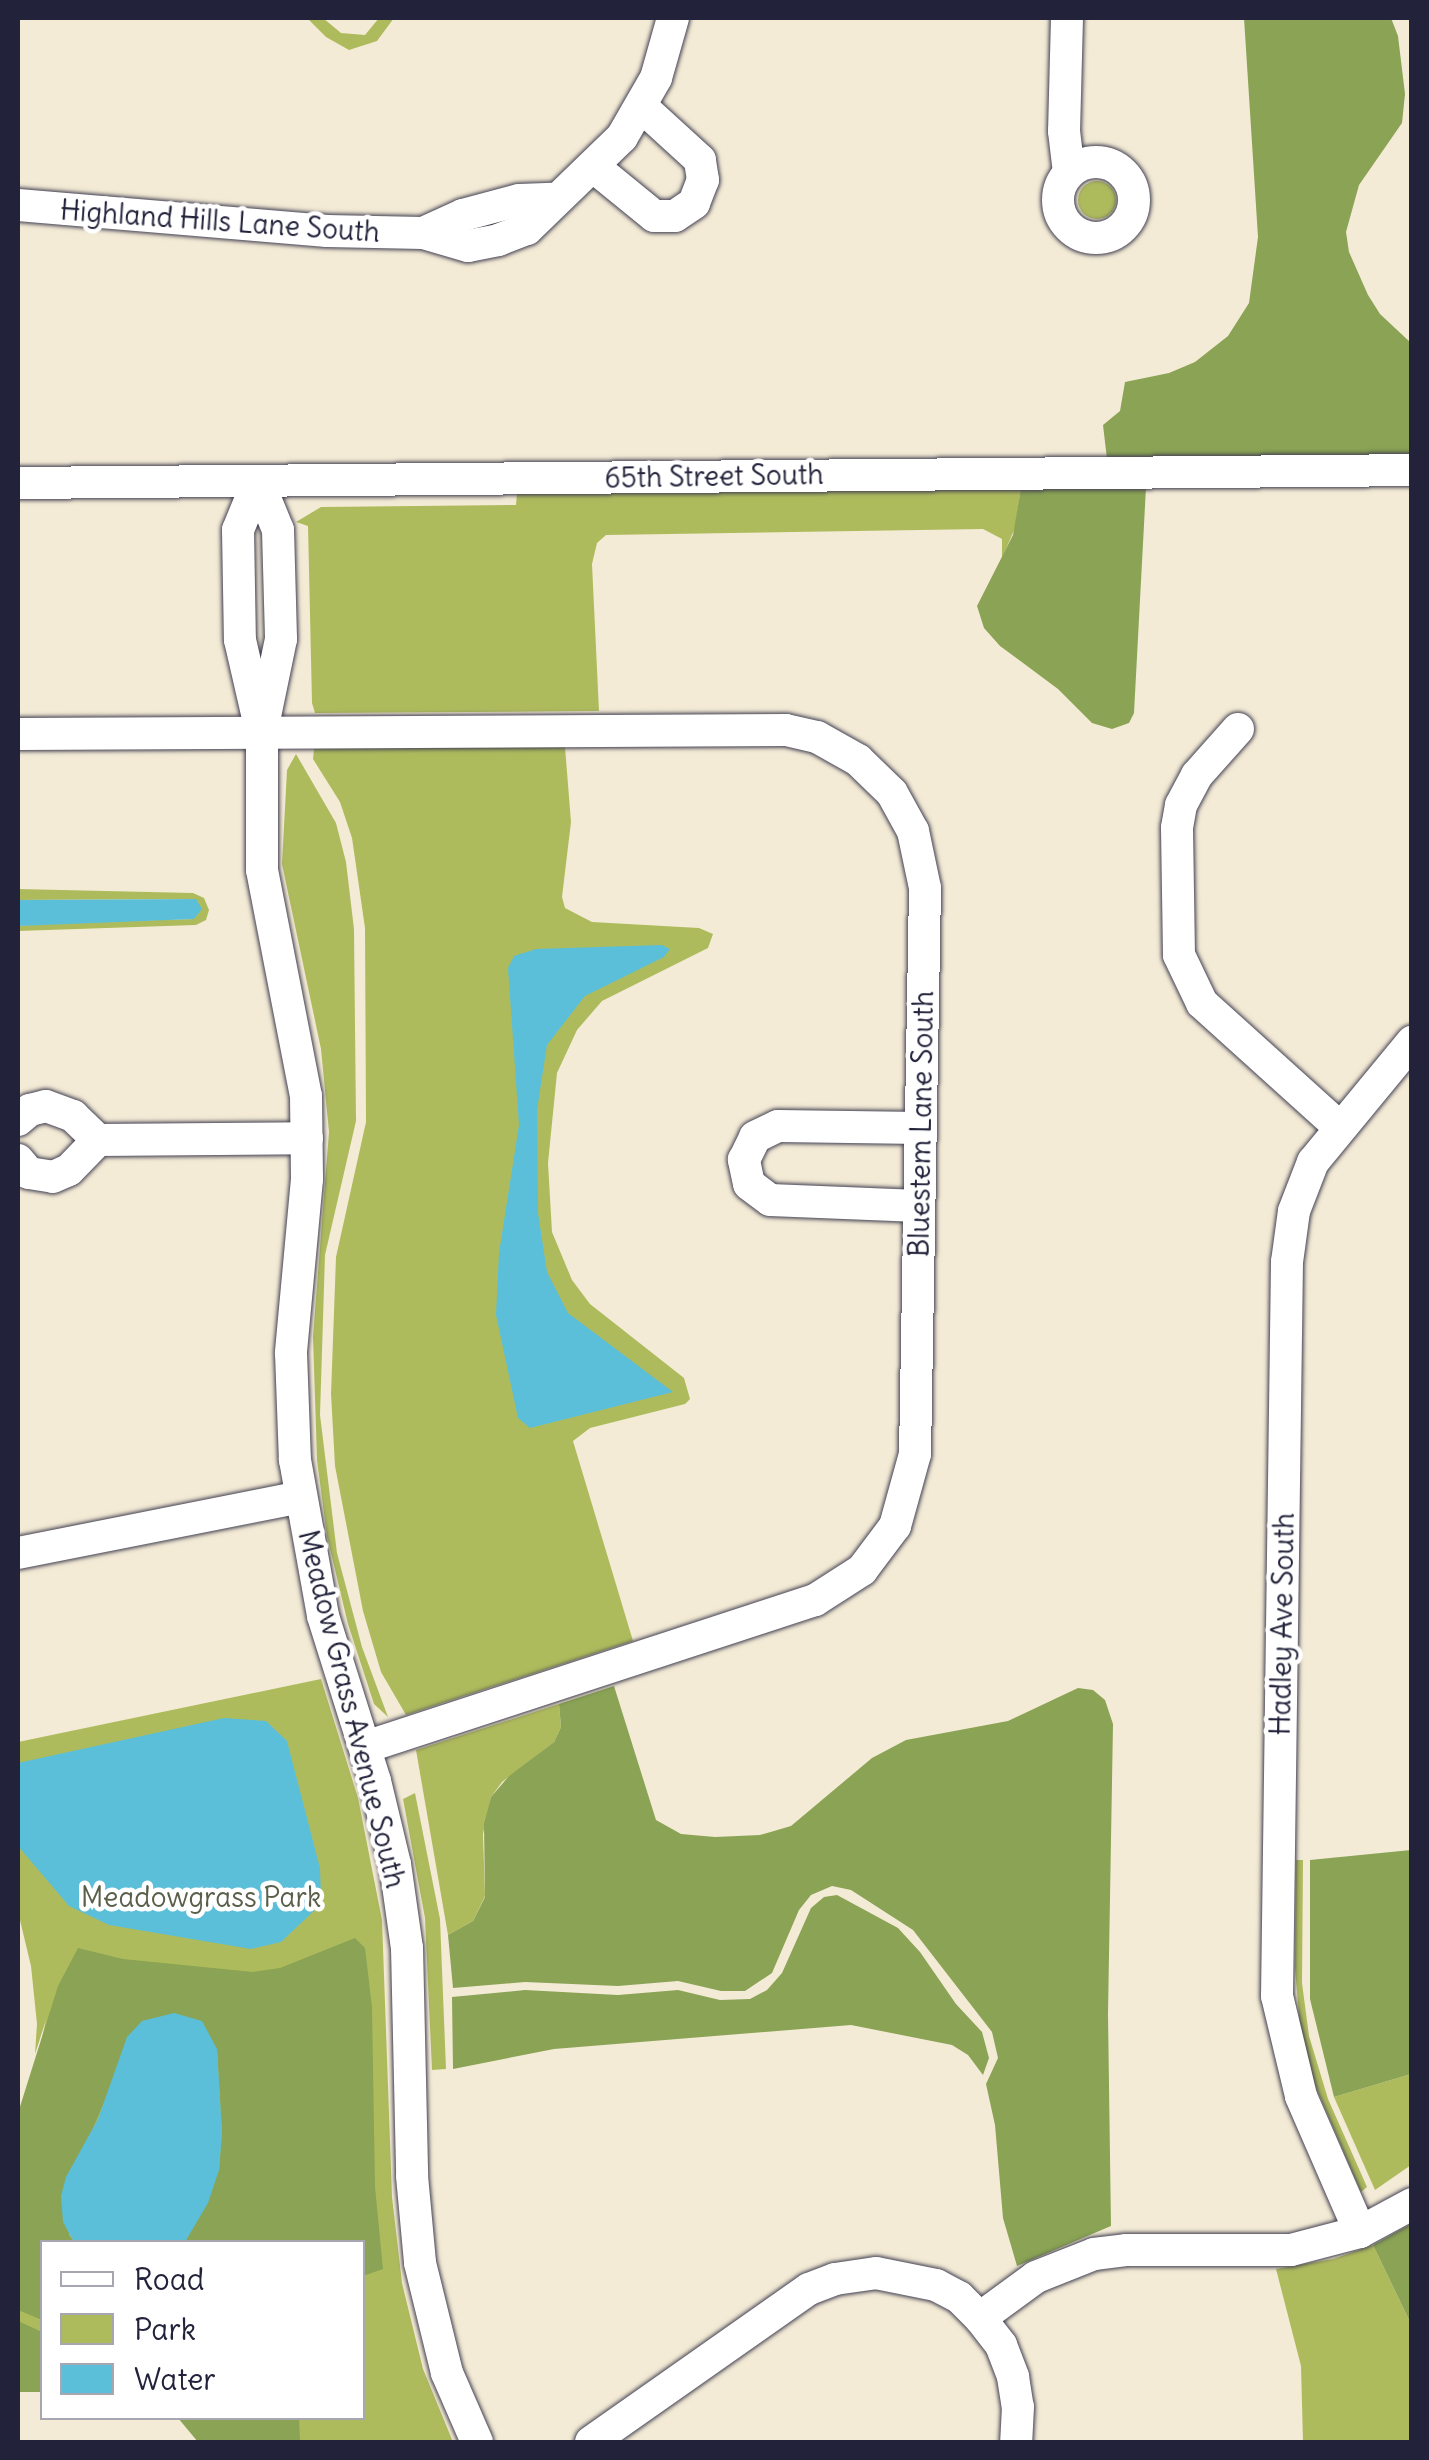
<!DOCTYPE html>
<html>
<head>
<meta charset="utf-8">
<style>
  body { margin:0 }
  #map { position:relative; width:1429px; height:2460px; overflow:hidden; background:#f4ebd6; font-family:Delius,sans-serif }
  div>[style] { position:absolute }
  .green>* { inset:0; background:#aebb5d }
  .round { border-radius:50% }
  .forest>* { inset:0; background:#8aa354 }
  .water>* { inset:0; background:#5bbfd9 }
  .roads { filter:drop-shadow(0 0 2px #424052) drop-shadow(0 0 2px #424052) }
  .minor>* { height:32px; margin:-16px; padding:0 16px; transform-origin:16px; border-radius:16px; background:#fff }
  .minor>.ring { margin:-16px; padding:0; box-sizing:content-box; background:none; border:32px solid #fff; border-radius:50% }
  span { translate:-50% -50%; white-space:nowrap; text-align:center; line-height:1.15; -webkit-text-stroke:9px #fff; paint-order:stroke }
  .street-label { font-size:28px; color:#22223b }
  .park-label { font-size:28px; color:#5a5f49 }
  .frame { position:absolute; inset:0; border:20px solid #22223b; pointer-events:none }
  .legend { position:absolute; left:40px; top:2240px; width:325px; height:180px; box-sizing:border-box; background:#fff; border:2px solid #a7a7b1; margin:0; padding:12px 18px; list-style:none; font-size:30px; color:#22223b }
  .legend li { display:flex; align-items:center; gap:20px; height:50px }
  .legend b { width:50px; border:2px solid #a7a7b1 }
</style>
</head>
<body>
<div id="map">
  <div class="green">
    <div style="clip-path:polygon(307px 18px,323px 18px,341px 33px,365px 35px,379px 18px,394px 18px,377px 41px,349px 50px,326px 37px)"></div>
    <div class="round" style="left:1078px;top:181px;width:38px;height:38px"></div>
    <div style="clip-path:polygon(1021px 488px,1015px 528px,1002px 558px,1002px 539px,983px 529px,606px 535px,597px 543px,592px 564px,599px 711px,315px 713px,312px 703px,308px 526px,296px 522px,321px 507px,516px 505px,517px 493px)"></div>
    <div style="clip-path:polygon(565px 747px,571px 822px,562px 897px,565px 908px,592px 922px,699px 928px,713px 934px,708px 948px,602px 1001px,577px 1030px,557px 1073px,548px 1163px,552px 1232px,572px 1280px,590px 1304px,684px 1378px,690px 1399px,685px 1404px,590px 1428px,573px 1441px,633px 1641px,406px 1715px,381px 1672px,363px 1611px,335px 1466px,331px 1394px,336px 1257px,366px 1122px,365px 928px,352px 838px,340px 802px,313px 759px,314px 749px)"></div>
    <div style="clip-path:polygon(296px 754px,336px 823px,346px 862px,354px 929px,356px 1121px,325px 1255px,320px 1415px,337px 1553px,362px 1647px,388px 1717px,374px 1704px,348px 1624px,327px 1536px,317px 1460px,313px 1337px,329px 1132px,321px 1049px,282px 864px,287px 770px)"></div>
    <div style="clip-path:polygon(18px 889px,193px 893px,204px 898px,209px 910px,206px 920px,196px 925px,18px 931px,18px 926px,47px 923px,194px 919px,196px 899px,18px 900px)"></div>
    <div style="clip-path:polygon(321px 1679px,358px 1798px,382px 1920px,392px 2197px,402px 2283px,423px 2369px,453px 2442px,209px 2442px,196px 2418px,362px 2418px,362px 2242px,42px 2242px,42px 2369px,18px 2366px,18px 2146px,46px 2020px,35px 2054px,37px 2024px,31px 1966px,18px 1912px,18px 1742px)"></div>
    <div style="clip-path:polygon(559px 1704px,561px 1727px,554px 1742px,502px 1782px,491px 1797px,483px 1834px,485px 1896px,473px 1921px,448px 1935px,416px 1750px)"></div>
    <div style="clip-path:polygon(415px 1793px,440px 1919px,446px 2069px,432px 2070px,425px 1918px,403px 1799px)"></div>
    <div style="clip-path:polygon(1296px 1860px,1303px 1860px,1302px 1983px,1309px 2036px,1328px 2099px,1367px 2187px,1361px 2192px,1315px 2085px,1300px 2027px,1295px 1968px)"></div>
    <div style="clip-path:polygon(1411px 2074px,1411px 2165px,1375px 2190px,1334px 2097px)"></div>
    <div style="clip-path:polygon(1373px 2245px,1411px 2324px,1411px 2442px,1303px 2442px,1301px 2366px,1276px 2269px,1333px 2259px)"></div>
  </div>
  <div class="forest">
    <div style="clip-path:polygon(1244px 18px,1391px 18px,1398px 36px,1405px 94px,1402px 123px,1359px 185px,1346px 232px,1349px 252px,1368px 295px,1380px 314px,1411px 343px,1411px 456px,1107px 459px,1103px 425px,1120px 411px,1125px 382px,1169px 373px,1195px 362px,1228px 336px,1249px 303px,1258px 237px)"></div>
    <div style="clip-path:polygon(1146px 487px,1134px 713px,1129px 723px,1112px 729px,1092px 723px,1058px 689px,1000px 646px,984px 628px,977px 606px,1013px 535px,1021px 488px)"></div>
    <div style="clip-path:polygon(614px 1686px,656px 1820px,681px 1834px,715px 1837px,760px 1835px,791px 1826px,872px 1758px,906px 1740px,1008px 1721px,1078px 1688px,1093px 1690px,1105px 1700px,1113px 1724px,1108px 2014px,1111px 2226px,1017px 2266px,1003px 2218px,995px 2125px,986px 2084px,998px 2058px,992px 2032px,913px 1930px,851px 1890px,832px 1886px,811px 1895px,799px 1910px,772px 1973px,745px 1991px,721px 1991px,678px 1981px,618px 1986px,525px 1982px,453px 1988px,448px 1935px,473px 1921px,485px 1897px,484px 1824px,491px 1797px,509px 1776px,554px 1742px,561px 1727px,559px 1704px)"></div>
    <div style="clip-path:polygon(1411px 1850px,1411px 2074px,1334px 2097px,1310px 1999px,1310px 1860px)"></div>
    <div style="clip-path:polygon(837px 1895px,898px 1928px,920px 1952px,956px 2004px,982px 2032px,989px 2058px,983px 2075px,968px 2055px,952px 2045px,851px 2025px,554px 2049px,453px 2069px,452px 1997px,525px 1990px,618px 1995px,678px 1990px,720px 2000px,750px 1999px,767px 1990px,782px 1973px,811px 1908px,824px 1897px)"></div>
    <div style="clip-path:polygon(355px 1938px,365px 1948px,372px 2007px,375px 2187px,383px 2269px,363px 2276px,362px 2242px,185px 2242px,219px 2170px,222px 2132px,217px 2049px,106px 2098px,87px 2142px,69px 2235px,74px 2242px,42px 2242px,42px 2320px,18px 2310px,18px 2113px,58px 1986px,78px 1948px,123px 1959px,253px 1972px,280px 1968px)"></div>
    <div style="clip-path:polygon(1411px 2224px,1411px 2324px,1373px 2245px)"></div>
    <div style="clip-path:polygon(18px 2321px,42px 2332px,42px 2392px,18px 2392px)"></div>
    <div style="clip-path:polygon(178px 2418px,299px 2418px,300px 2442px,198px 2442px)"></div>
  </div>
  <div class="water">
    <div style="clip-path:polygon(196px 899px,202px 909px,194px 919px,18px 926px,18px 900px)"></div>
    <div style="clip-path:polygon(662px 945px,670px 949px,664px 957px,585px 996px,547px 1045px,537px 1110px,538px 1213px,547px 1272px,568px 1313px,673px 1392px,530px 1428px,518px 1418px,496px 1315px,499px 1253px,519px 1125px,508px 968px,514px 956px,536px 949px)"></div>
    <div style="clip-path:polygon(224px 1718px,266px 1721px,287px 1741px,320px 1868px,321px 1896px,317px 1908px,281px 1942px,251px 1949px,109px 1925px,69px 1906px,18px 1846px,18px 1763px)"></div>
    <div style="clip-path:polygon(174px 2013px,202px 2021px,217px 2049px,222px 2133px,219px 2170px,208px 2203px,185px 2242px,74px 2242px,63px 2222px,61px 2196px,66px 2177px,98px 2119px,127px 2037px,142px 2021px)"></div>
  </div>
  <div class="roads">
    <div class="minor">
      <div style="left:1067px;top:18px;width:113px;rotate:91.5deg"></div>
      <div style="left:1064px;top:131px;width:42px;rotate:83.2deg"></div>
      <div class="ring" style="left:1058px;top:162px;width:44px;height:44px"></div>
      <div style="left:594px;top:167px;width:77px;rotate:39.2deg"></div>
      <div style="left:654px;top:216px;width:21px"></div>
      <div style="left:675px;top:216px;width:23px;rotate:-34deg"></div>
      <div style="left:694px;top:203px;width:25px;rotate:-69deg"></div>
      <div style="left:703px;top:180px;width:20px;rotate:-99deg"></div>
      <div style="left:700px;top:160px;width:79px;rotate:-137.6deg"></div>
      <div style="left:18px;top:205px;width:310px;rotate:4.8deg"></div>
      <div style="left:327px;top:231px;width:96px;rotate:1.2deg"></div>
      <div style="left:423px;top:233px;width:47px;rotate:16.1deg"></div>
      <div style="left:468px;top:246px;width:31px;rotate:-11deg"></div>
      <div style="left:498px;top:240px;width:31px;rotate:-21deg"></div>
      <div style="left:527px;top:229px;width:132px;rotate:-44.1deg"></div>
      <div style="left:622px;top:137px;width:68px;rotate:-60deg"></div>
      <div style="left:656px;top:78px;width:62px;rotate:-74.2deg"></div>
      <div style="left:423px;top:233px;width:44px;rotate:-24.2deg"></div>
      <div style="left:463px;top:215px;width:58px;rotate:-15deg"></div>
      <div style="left:519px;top:200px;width:34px;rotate:-2deg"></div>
      <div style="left:258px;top:481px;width:53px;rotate:67.8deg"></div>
      <div style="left:278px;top:530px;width:109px;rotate:88.4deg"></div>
      <div style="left:281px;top:639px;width:94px;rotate:101.7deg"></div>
      <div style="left:262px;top:731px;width:139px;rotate:90deg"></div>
      <div style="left:262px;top:870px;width:230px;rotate:79deg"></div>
      <div style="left:306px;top:1096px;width:83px;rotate:89.3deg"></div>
      <div style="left:307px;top:1179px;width:175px;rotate:95.3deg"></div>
      <div style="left:291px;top:1353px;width:107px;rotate:87.9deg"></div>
      <div style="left:295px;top:1460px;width:158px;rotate:79.8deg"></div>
      <div style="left:323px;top:1616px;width:173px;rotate:72.5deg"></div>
      <div style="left:375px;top:1781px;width:85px;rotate:76.5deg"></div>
      <div style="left:395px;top:1864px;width:85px;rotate:81.9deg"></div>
      <div style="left:407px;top:1948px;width:228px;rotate:88.7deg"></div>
      <div style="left:412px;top:2176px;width:87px;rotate:84.7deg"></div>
      <div style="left:420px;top:2263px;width:113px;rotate:76.2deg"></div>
      <div style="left:447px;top:2373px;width:75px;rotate:66.5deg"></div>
      <div style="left:258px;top:481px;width:53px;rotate:112.2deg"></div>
      <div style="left:238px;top:530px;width:110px;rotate:89deg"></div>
      <div style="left:240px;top:640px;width:84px;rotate:77deg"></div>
      <div style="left:18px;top:483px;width:1394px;rotate:-0.53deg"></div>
      <div style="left:1238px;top:729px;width:62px;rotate:131.7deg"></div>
      <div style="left:1197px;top:775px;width:34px;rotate:118deg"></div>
      <div style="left:1181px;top:805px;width:23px;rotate:100deg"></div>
      <div style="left:1177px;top:828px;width:127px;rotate:89.1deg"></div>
      <div style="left:1179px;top:955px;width:53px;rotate:64.4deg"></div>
      <div style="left:1202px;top:1003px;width:183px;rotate:42.1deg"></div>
      <div style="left:18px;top:734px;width:768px;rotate:-0.3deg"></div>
      <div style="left:786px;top:730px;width:32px;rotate:13deg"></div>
      <div style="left:817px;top:737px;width:47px;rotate:29.3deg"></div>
      <div style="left:858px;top:760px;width:47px;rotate:44.1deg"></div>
      <div style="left:892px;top:793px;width:43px;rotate:61.1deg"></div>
      <div style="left:913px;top:831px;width:58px;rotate:78.1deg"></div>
      <div style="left:925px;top:888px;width:566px;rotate:91.01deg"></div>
      <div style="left:915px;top:1454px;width:75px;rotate:105.5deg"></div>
      <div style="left:895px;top:1526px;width:55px;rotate:126.9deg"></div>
      <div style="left:862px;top:1570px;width:56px;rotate:147.4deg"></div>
      <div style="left:815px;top:1600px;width:473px;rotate:161.9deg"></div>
      <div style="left:18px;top:1120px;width:16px;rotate:-40deg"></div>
      <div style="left:30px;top:1110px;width:16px;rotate:-14deg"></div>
      <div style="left:46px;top:1106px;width:29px;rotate:20deg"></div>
      <div style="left:73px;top:1116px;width:35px;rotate:44deg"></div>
      <div style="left:98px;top:1140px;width:209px;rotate:-0.5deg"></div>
      <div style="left:18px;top:1160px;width:17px;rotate:50deg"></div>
      <div style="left:29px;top:1173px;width:24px;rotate:9deg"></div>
      <div style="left:53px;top:1177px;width:17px;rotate:-24deg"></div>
      <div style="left:69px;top:1170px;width:42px;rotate:-46deg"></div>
      <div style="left:919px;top:1206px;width:149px;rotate:-177.7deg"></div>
      <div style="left:770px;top:1200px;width:26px;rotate:-143deg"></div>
      <div style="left:749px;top:1184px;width:25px;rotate:-102deg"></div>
      <div style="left:744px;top:1160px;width:25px;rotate:-64deg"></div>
      <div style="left:755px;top:1137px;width:25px;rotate:-26deg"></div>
      <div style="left:778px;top:1126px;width:143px;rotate:0.8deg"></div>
      <div style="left:18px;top:1553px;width:288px;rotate:-11.2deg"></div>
      <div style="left:1360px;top:2232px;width:148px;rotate:-113.5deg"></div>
      <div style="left:1301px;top:2096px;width:103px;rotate:-103.5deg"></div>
      <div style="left:1277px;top:1996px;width:734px;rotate:-89.22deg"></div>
      <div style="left:1287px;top:1262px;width:51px;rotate:-82.2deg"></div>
      <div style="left:1294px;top:1211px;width:53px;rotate:-68.8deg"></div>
      <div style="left:1313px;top:1162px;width:156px;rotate:-50.5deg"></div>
      <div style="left:980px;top:2318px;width:69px;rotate:-36.2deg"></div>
      <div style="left:1036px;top:2277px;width:62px;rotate:-21.6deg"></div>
      <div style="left:1094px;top:2254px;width:32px;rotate:-7deg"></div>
      <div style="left:1126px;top:2250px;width:165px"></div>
      <div style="left:1291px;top:2250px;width:71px;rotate:-14.6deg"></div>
      <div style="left:1360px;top:2232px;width:59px;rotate:-28.3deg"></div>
      <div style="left:591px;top:2442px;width:266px;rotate:-35.1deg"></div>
      <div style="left:809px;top:2289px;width:28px;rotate:-21deg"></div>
      <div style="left:835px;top:2279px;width:41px;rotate:-8.3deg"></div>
      <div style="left:876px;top:2273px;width:61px;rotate:11.3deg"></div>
      <div style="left:936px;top:2285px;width:26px;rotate:28deg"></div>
      <div style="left:959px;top:2297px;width:30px;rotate:45deg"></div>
      <div style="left:980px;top:2318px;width:34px;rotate:52deg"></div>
      <div style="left:1001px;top:2345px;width:34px;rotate:69deg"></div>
      <div style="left:1013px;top:2377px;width:30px;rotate:81deg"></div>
      <div style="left:1018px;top:2407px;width:35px;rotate:93deg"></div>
    </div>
  </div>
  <div class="street-label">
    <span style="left:220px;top:221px;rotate:4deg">Highland Hills Lane South</span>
    <span style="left:714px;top:476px;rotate:-1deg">65th Street South</span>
    <span style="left:921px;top:1124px;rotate:-89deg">Bluestem Lane South</span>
    <span style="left:1282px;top:1624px;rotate:-89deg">Hadley Ave South</span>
    <span style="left:352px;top:1709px;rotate:76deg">Meadow Grass Avenue South</span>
  </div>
  <div class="park-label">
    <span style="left:201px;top:1897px">Meadowgrass Park</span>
  </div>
  <div class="frame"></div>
  <ul class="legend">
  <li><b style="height:12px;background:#fff"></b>Road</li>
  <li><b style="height:28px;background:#aebb5d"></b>Park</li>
  <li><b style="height:28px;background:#5bbfd9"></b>Water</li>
  </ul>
</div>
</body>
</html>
